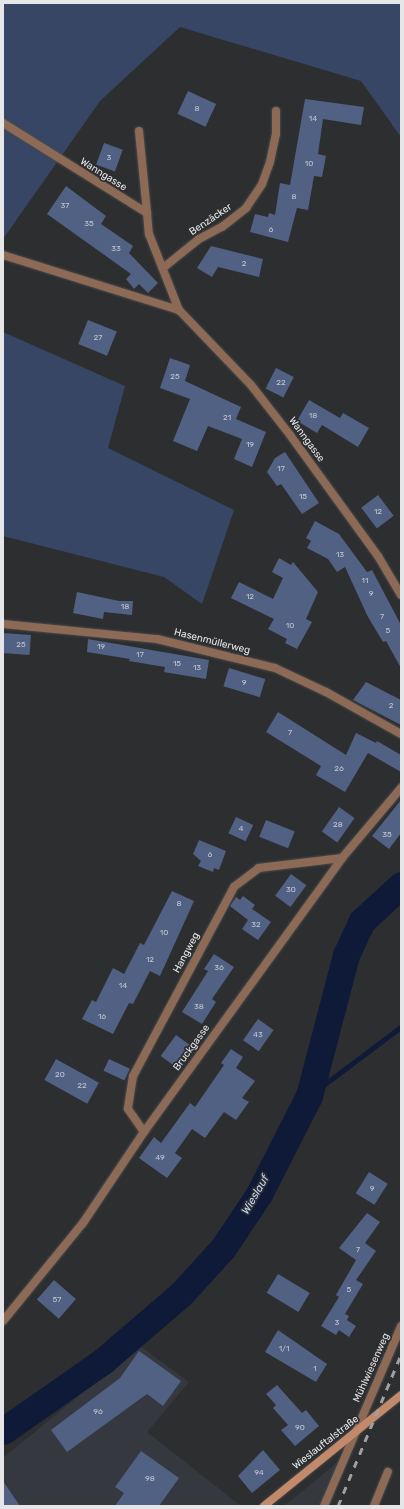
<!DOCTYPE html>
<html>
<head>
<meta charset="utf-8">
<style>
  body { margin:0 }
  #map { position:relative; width:404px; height:1509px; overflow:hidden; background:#2d2e30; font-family:Rubik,sans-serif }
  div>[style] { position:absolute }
  .built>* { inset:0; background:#35383f }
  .green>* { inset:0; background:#374664 }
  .stream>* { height:4.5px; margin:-2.25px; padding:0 2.25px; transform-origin:2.25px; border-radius:2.25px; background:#0e1a38 }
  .river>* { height:27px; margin:-13.5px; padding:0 13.5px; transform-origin:13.5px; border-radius:13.5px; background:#0e1a38 }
  .building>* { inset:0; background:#506184; transform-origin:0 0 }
  .roads { filter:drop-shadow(0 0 1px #4b4b4d) drop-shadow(0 0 1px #4b4b4d) }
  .lane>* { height:8px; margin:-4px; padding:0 4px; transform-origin:4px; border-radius:4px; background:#8d6a56 }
  .street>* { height:8px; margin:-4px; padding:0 4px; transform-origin:4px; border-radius:4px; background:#8d6a56 }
  .secondary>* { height:8px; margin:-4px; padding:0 4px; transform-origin:4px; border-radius:4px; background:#c28a6a }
  .rail>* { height:3px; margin-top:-1.5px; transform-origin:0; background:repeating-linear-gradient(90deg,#9fa0a2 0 7px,transparent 0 14px) }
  span { translate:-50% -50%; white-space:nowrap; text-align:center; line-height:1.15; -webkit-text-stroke:3.5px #2d2e30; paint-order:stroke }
  .number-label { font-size:8px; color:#c0c5cf }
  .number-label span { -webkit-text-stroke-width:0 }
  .street-label { font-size:10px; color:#e6e6e8 }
  .water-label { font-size:11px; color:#c4d6fa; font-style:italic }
  .frame { position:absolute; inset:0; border:4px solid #e6e6e8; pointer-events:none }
</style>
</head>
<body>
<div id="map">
  <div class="built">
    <div style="clip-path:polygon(140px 1346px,189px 1382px,147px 1432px,241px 1506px,3px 1506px,3px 1458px)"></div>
    <div style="clip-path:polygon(351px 1451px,329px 1506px,284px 1506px)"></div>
  </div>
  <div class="green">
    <div style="clip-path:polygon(3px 3px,401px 3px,401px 137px,361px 81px,180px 27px,100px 101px,3px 239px)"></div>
    <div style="clip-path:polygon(3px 332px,125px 386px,108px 448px,234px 510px,202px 604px,164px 577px,3px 536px)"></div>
  </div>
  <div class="stream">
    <div style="left:309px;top:1096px;width:115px;rotate:-36.9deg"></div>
  </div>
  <div class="river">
    <div style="left:3px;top:1431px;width:122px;rotate:-35deg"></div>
    <div style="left:103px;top:1361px;width:104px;rotate:-40.7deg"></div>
    <div style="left:182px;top:1293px;width:61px;rotate:-47.7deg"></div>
    <div style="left:223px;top:1248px;width:65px;rotate:-56.3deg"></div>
    <div style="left:259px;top:1194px;width:110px;rotate:-63deg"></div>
    <div style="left:309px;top:1096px;width:146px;rotate:-75.3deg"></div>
    <div style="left:346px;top:955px;width:38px;rotate:-65deg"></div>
    <div style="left:362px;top:921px;width:53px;rotate:-42.7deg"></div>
  </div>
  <div class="building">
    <div style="left:188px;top:91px;width:31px;height:25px;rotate:25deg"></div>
    <div style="clip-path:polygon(305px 99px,364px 107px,361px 125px,323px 119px,318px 154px,326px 156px,322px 177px,314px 176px,308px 210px,297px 208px,288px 242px,250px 232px,255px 214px,268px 217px,269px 213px,275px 215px,280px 183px,290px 185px)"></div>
    <div style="left:104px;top:143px;width:20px;height:23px;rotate:20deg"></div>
    <div style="clip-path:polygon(66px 186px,106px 216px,101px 224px,133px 246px,129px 253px,158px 283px,148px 293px,139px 284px,134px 289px,126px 279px,131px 274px,47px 214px)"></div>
    <div style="clip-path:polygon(211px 246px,263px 259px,259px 277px,218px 267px,212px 277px,197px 268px)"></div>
    <div style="left:88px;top:320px;width:31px;height:26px;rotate:22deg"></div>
    <div style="clip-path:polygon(170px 358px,190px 365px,185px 381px,241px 407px,236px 419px,266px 432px,252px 467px,234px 459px,242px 439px,208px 426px,197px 451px,173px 441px,190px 399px,160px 388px)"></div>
    <div style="left:276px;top:368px;width:20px;height:23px;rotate:27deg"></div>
    <div style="clip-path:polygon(309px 400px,340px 418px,343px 413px,369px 428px,358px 447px,322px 425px,317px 433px,297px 421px)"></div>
    <div style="clip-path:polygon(285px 452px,319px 503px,302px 514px,281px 484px,277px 486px,267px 472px,275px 458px)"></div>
    <div style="left:378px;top:495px;width:26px;height:21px;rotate:53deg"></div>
    <div style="clip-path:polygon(315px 521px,339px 534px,367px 572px,372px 570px,401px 625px,401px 668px,386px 641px,383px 642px,368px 617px,345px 567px,337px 572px,328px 559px,307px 548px,311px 541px,306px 538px)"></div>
    <div style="clip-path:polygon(279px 558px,291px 565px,293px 562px,318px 592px,306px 619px,312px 622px,297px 649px,285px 643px,287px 639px,268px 629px,274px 619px,231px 598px,239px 582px,273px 599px,283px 578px,272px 572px)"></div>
    <div style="clip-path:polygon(77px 592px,119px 601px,133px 601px,132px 615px,104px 612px,103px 619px,73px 613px)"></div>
    <div style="left:3px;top:633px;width:28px;height:20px;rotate:4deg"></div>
    <div style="clip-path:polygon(88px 639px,209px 660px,206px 679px,164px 672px,165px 667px,129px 661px,130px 659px,87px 652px)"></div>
    <div style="left:229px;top:668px;width:38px;height:19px;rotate:17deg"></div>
    <div style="clip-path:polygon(366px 682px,401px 700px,401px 725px,353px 700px)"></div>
    <div style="clip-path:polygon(278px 712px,346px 755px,356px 733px,376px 743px,377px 741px,401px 755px,401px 772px,368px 753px,345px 792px,316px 775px,321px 766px,266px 732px)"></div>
    <div style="clip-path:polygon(401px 800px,401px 833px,389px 849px,372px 836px)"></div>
    <div style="left:339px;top:807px;width:19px;height:30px;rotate:35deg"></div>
    <div style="left:236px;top:817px;width:19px;height:18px;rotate:25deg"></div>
    <div style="left:266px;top:820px;width:31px;height:18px;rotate:22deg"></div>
    <div style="clip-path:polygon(199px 840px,226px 851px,219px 870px,214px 868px,213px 872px,198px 866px,201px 861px,193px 854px)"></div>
    <div style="left:291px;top:874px;width:19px;height:27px;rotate:36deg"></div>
    <div style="clip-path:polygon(172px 891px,194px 901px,160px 976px,150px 971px,133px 1004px,129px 1003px,113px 1034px,82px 1019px,92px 1000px,96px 1002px,113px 968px,124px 974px,140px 943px,144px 945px)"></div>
    <div style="clip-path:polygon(243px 896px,255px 905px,252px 909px,271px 922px,258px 940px,242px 929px,248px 920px,230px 906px,236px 897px,240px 900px)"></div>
    <div style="clip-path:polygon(214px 954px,234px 967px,212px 999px,216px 1002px,202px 1024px,182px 1012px,208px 971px,204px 969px)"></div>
    <div style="left:258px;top:1019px;width:19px;height:26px;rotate:35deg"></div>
    <div style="left:176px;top:1035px;width:17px;height:26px;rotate:36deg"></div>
    <div style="clip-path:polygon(231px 1049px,243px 1057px,236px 1068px,255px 1081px,242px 1098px,249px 1102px,236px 1120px,224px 1112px,205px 1138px,192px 1129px,175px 1153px,182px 1158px,167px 1178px,139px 1158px,154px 1137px,161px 1143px,190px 1103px,195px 1107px,224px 1065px,221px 1063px)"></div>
    <div style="left:56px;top:1059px;width:49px;height:24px;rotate:29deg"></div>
    <div style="left:109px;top:1059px;width:23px;height:13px;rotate:25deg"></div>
    <div style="left:369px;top:1172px;width:22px;height:25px;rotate:32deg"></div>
    <div style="clip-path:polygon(367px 1213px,380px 1222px,365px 1243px,376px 1251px,356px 1280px,363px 1284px,345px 1314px,349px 1316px,347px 1320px,356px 1326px,349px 1337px,339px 1330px,336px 1335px,321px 1326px,339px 1297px,336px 1295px,356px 1260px,339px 1248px)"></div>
    <div style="left:278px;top:1274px;width:37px;height:22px;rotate:31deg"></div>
    <div style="left:54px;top:1280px;width:29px;height:26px;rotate:41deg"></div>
    <div style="clip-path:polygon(278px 1330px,327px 1364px,316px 1382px,265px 1352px)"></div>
    <div style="clip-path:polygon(139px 1351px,181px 1381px,163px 1406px,147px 1394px,67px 1452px,51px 1430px,120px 1378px)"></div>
    <div style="clip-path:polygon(277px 1385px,302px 1413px,306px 1410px,319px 1426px,295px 1446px,281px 1430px,288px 1425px,273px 1408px,276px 1405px,266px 1394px)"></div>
    <div style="clip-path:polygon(263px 1450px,280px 1470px,252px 1493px,238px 1476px)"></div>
    <div style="clip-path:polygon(141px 1451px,179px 1478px,159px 1506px,115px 1506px,124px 1493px,115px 1487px)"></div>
    <div style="clip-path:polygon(3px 1481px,20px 1506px,3px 1506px)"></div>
  </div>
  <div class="roads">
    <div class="lane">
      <div style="left:3px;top:1321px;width:127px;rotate:-50.8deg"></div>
      <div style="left:83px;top:1223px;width:110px;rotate:-56.2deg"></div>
      <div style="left:374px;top:1506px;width:37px;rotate:-68deg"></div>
    </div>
    <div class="street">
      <div style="left:3px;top:123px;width:170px;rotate:32deg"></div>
      <div style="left:147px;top:213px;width:21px;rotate:85deg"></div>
      <div style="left:149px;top:234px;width:82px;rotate:68.5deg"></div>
      <div style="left:179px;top:310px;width:104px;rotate:46.2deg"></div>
      <div style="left:251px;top:385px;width:63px;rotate:52deg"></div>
      <div style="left:290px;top:435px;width:150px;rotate:54deg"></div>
      <div style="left:378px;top:556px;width:45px;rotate:59.5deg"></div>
      <div style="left:139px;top:131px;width:82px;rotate:84.4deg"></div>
      <div style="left:3px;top:255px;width:184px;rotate:17.4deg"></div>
      <div style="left:163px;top:268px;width:46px;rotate:-38.9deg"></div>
      <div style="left:199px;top:239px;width:26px;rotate:-28deg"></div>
      <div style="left:222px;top:227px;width:31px;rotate:-38deg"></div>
      <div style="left:246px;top:208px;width:29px;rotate:-56deg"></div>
      <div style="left:262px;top:184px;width:23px;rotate:-70deg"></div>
      <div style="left:270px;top:162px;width:29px;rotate:-78deg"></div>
      <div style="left:276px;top:134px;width:23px;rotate:-90deg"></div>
      <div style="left:3px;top:624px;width:155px;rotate:5.6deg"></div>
      <div style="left:157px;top:639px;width:122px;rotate:13.8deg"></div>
      <div style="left:275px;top:668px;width:56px;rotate:25.2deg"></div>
      <div style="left:326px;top:692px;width:86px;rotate:29.2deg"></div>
      <div style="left:342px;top:858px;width:84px;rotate:173.1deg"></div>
      <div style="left:259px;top:868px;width:31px;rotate:143deg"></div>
      <div style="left:234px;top:887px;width:214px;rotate:118.1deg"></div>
      <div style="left:133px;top:1076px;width:33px;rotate:99deg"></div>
      <div style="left:128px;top:1109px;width:28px;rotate:55deg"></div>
      <div style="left:144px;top:1132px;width:338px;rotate:-54.1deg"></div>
      <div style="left:342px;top:858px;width:92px;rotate:-49.9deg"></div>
      <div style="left:324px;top:1506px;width:196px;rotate:-66.8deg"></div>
    </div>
    <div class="secondary">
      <div style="left:264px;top:1506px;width:176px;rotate:-39deg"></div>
    </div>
  </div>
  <div class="rail">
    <div style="left:338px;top:1506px;width:164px;rotate:-67.4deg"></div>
  </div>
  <div class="number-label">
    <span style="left:197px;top:109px">8</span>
    <span style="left:313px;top:119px">14</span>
    <span style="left:109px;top:158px">3</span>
    <span style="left:309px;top:164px">10</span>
    <span style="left:294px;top:197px">8</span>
    <span style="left:65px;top:206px">37</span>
    <span style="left:89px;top:224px">35</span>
    <span style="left:271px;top:230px">6</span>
    <span style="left:116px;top:249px">33</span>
    <span style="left:244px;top:264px">2</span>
    <span style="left:98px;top:338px">27</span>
    <span style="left:175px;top:377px">25</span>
    <span style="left:281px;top:383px">22</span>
    <span style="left:313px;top:416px">18</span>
    <span style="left:227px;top:418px">21</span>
    <span style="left:250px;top:445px">19</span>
    <span style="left:281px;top:469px">17</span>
    <span style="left:303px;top:497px">15</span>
    <span style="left:378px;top:512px">12</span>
    <span style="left:340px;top:555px">13</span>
    <span style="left:365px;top:581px">11</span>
    <span style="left:371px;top:594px">9</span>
    <span style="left:250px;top:597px">12</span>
    <span style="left:125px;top:607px">18</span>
    <span style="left:382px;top:617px">7</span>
    <span style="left:290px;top:626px">10</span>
    <span style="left:388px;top:631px">5</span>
    <span style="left:21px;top:645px">25</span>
    <span style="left:101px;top:647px">19</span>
    <span style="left:140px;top:655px">17</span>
    <span style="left:177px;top:664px">15</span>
    <span style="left:197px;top:668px">13</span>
    <span style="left:244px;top:683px">9</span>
    <span style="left:391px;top:706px">2</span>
    <span style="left:290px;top:733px">7</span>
    <span style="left:339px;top:769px">26</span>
    <span style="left:338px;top:825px">28</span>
    <span style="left:241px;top:829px">4</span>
    <span style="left:387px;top:835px">35</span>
    <span style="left:210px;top:855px">6</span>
    <span style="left:291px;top:890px">30</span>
    <span style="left:179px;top:904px">8</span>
    <span style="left:256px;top:925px">32</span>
    <span style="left:164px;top:933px">10</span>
    <span style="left:150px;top:960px">12</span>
    <span style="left:219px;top:968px">36</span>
    <span style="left:123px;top:986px">14</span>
    <span style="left:199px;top:1007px">38</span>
    <span style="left:102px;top:1017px">16</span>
    <span style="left:258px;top:1035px">43</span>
    <span style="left:60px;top:1075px">20</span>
    <span style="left:82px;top:1086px">22</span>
    <span style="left:160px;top:1158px">49</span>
    <span style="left:372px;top:1189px">9</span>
    <span style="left:358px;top:1250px">7</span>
    <span style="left:349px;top:1290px">5</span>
    <span style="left:57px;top:1300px">57</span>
    <span style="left:337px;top:1323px">3</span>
    <span style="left:284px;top:1349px">1/1</span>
    <span style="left:315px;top:1369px">1</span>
    <span style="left:98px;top:1412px">96</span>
    <span style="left:300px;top:1428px">90</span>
    <span style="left:259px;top:1473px">94</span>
    <span style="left:150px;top:1479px">98</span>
  </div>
  <div class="street-label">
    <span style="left:103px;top:175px;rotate:32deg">Wanngasse</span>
    <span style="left:211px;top:220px;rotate:-34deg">Benzäcker</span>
    <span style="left:306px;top:440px;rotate:54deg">Wanngasse</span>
    <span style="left:212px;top:642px;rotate:14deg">Hasenmüllerweg</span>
    <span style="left:187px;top:953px;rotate:-62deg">Hangweg</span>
    <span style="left:192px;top:1048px;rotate:-54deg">Bruckgasse</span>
    <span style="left:372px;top:1368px;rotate:-66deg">Mühlwiesenweg</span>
    <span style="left:326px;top:1443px;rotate:-38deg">Wieslauftalstraße</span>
  </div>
  <div class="water-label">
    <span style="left:256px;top:1195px;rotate:-60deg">Wieslauf</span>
  </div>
  <div class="frame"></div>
</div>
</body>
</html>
